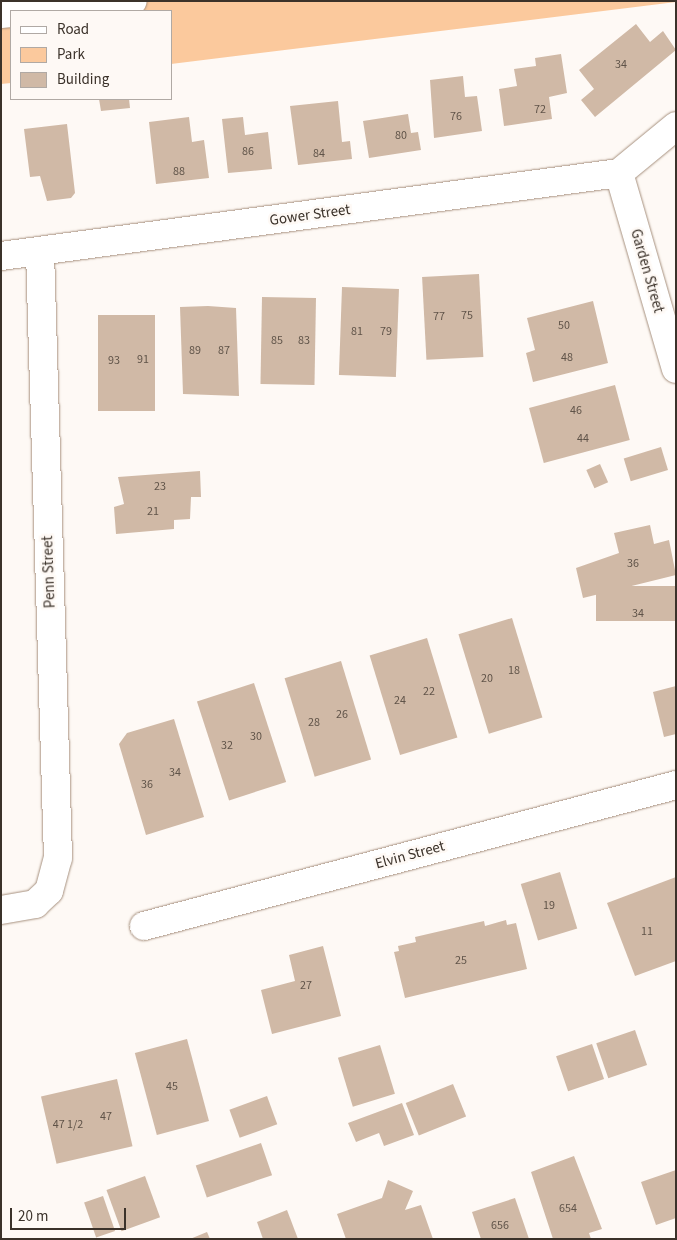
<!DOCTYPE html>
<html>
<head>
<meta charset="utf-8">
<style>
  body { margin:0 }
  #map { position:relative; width:677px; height:1240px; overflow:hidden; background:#fef9f5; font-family:"Source Sans 3",sans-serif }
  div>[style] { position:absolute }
  .green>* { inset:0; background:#fbc99d }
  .building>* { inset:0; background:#d0b9a6; transform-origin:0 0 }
  .roads { filter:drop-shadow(0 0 1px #a7917f) drop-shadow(0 0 1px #a7917f) }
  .minor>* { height:28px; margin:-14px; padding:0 14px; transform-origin:14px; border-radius:14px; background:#fff }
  span { translate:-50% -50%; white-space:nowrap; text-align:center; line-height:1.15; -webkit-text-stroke:5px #fef9f5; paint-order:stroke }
  .number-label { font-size:12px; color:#605449 }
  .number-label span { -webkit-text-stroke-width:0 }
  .street-label { font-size:15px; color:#3b322a }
  .frame { position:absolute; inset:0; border:2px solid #3b322a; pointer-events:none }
  .legend { position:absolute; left:10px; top:10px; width:162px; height:90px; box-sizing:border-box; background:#fef9f5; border:1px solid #b0a9a4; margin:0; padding:6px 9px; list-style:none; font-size:15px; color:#3b322a }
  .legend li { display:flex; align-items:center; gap:10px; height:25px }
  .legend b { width:25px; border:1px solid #b0a9a4 }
  .scale { position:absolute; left:10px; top:1208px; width:116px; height:22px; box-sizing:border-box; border:2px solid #3b322a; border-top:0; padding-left:6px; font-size:15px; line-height:18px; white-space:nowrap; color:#3b322a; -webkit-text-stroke:4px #fef9f5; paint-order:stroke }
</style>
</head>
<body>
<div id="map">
  <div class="green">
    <div style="clip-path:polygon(1px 1px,676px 1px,676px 2px,171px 64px,171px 11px,11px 11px,11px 83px,1px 84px)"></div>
  </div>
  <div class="building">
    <div style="clip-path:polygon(636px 24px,650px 42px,663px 31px,676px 50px,595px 117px,581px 100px,594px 89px,579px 70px)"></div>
    <div style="clip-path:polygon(561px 54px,567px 93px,549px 97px,552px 119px,504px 126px,499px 89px,517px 86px,514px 69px,536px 66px,535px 58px)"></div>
    <div style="clip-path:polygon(463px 76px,465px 97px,477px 96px,482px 131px,434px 138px,430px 80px)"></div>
    <div style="clip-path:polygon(99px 99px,129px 99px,130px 108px,101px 111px)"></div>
    <div style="clip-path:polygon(338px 101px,342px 142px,350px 141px,352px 159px,298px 165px,290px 106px)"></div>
    <div style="clip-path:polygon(408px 114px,411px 133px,418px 132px,421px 150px,369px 158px,363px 121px)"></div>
    <div style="clip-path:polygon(189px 117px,192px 142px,204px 140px,209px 178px,156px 184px,149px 122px)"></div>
    <div style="clip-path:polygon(243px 117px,245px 135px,268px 132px,272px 169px,228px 173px,222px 119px)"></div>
    <div style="clip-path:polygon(67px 124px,75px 193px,71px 198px,47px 201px,40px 176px,30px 177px,24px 129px)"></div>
    <div style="left:479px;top:274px;width:83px;height:57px;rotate:87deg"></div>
    <div style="left:342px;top:287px;width:57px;height:88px;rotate:2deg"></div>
    <div style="left:262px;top:297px;width:54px;height:87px;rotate:1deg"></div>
    <div style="clip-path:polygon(593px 301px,608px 363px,533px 382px,526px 353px,535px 350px,527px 318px)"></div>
    <div style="clip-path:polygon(208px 306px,236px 308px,239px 396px,183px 394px,180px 307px)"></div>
    <div style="left:98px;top:315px;width:57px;height:96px"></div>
    <div style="left:615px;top:385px;width:57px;height:89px;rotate:75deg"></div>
    <div style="left:661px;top:447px;width:24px;height:39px;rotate:73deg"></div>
    <div style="left:600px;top:464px;width:20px;height:15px;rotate:66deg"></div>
    <div style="clip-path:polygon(200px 471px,201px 497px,191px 497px,190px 519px,174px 520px,174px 529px,116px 534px,114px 507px,124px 504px,118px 477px)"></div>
    <div style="clip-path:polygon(650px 525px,654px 544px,669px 540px,676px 575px,583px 598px,576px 568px,619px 553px,614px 533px)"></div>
    <div style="left:676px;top:586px;width:35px;height:80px;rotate:90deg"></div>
    <div style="left:512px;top:618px;width:104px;height:56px;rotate:73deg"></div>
    <div style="left:427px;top:638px;width:104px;height:60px;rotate:73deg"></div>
    <div style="left:341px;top:661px;width:103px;height:59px;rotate:73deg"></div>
    <div style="left:254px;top:683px;width:104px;height:60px;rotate:72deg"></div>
    <div style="clip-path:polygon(676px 686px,676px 734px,664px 737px,653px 692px)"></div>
    <div style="clip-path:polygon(174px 719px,204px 817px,146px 835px,119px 744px,127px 733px)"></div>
    <div style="left:560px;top:872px;width:59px;height:41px;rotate:73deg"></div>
    <div style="clip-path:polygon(676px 877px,676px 961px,635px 976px,607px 903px)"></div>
    <div style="clip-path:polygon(506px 920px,507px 925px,516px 923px,527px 969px,405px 998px,394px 952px,399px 951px,398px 946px,416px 942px,415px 937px,484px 921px,485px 926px)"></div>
    <div style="clip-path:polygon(323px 946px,341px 1016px,272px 1034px,261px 990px,295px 981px,289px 955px)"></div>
    <div style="left:635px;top:1030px;width:37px;height:41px;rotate:71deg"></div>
    <div style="left:187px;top:1039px;width:85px;height:54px;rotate:75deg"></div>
    <div style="left:592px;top:1044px;width:37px;height:38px;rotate:71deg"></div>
    <div style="left:380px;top:1045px;width:51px;height:44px;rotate:73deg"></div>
    <div style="left:117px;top:1079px;width:69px;height:78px;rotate:77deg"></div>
    <div style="left:453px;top:1084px;width:35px;height:51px;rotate:68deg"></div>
    <div style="left:267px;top:1096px;width:30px;height:40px;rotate:70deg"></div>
    <div style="clip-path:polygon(402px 1103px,414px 1135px,384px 1146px,379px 1133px,356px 1142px,348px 1123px)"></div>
    <div style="left:261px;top:1143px;width:34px;height:69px;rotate:71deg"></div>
    <div style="clip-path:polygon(574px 1156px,602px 1229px,589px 1233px,591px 1239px,553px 1239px,531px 1172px)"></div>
    <div style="clip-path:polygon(676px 1170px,676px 1218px,656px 1225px,641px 1182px)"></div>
    <div style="left:145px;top:1176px;width:44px;height:41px;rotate:70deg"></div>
    <div style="clip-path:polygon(388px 1180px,413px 1191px,405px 1210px,421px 1205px,433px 1239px,346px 1239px,337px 1214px,382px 1198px)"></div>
    <div style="left:103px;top:1196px;width:37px;height:20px;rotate:71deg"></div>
    <div style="clip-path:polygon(515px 1198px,529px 1239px,481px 1239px,472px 1212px)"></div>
    <div style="clip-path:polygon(287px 1210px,298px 1239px,263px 1239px,257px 1222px)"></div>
    <div style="clip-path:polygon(207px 1232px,210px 1239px,190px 1239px)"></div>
  </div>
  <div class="roads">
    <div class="minor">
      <div style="left:27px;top:11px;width:106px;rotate:-5.4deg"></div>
      <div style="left:1px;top:14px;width:10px;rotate:-6deg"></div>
      <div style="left:619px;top:173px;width:204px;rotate:73.8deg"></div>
      <div style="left:619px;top:173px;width:74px;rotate:-39.5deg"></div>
      <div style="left:1px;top:256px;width:624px;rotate:-7.65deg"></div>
      <div style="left:1px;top:910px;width:35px;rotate:-10deg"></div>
      <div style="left:35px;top:904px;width:19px;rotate:-43deg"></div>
      <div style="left:49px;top:891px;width:34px;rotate:-75deg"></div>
      <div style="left:58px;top:858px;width:606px;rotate:-91.7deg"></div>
      <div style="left:144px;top:926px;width:550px;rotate:-14.84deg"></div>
    </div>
  </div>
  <div class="number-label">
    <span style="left:621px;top:65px">34</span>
    <span style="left:540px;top:110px">72</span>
    <span style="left:456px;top:117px">76</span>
    <span style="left:401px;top:136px">80</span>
    <span style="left:248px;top:152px">86</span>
    <span style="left:319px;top:154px">84</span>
    <span style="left:179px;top:172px">88</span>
    <span style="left:467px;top:316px">75</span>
    <span style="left:439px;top:317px">77</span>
    <span style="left:564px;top:326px">50</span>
    <span style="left:357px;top:332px">81</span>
    <span style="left:386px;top:332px">79</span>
    <span style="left:277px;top:341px">85</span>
    <span style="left:304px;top:341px">83</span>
    <span style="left:195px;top:351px">89</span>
    <span style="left:224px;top:351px">87</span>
    <span style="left:567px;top:358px">48</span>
    <span style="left:143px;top:360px">91</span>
    <span style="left:114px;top:361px">93</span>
    <span style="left:576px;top:411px">46</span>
    <span style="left:583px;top:439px">44</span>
    <span style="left:160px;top:487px">23</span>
    <span style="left:153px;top:512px">21</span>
    <span style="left:633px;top:564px">36</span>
    <span style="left:638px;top:614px">34</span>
    <span style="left:514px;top:671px">18</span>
    <span style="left:487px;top:679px">20</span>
    <span style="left:429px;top:692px">22</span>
    <span style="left:400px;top:701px">24</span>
    <span style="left:342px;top:715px">26</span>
    <span style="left:314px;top:723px">28</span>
    <span style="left:256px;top:737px">30</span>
    <span style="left:227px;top:746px">32</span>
    <span style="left:175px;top:773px">34</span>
    <span style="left:147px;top:785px">36</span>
    <span style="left:549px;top:906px">19</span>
    <span style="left:647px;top:932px">11</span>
    <span style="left:461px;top:961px">25</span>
    <span style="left:306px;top:986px">27</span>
    <span style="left:172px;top:1087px">45</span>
    <span style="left:106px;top:1117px">47</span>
    <span style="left:68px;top:1125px">47 1/2</span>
    <span style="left:568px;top:1209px">654</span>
    <span style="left:500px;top:1226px">656</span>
  </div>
  <div class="street-label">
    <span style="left:310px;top:215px;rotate:-8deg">Gower Street</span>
    <span style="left:647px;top:271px;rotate:74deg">Garden Street</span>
    <span style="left:49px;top:572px;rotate:-92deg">Penn Street</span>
    <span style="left:410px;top:855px;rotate:-15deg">Elvin Street</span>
  </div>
  <div class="frame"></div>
  <ul class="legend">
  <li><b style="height:6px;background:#fff"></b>Road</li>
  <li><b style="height:14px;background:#fbc99d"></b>Park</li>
  <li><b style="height:14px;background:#d0b9a6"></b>Building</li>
  </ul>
  <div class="scale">20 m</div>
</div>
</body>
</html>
